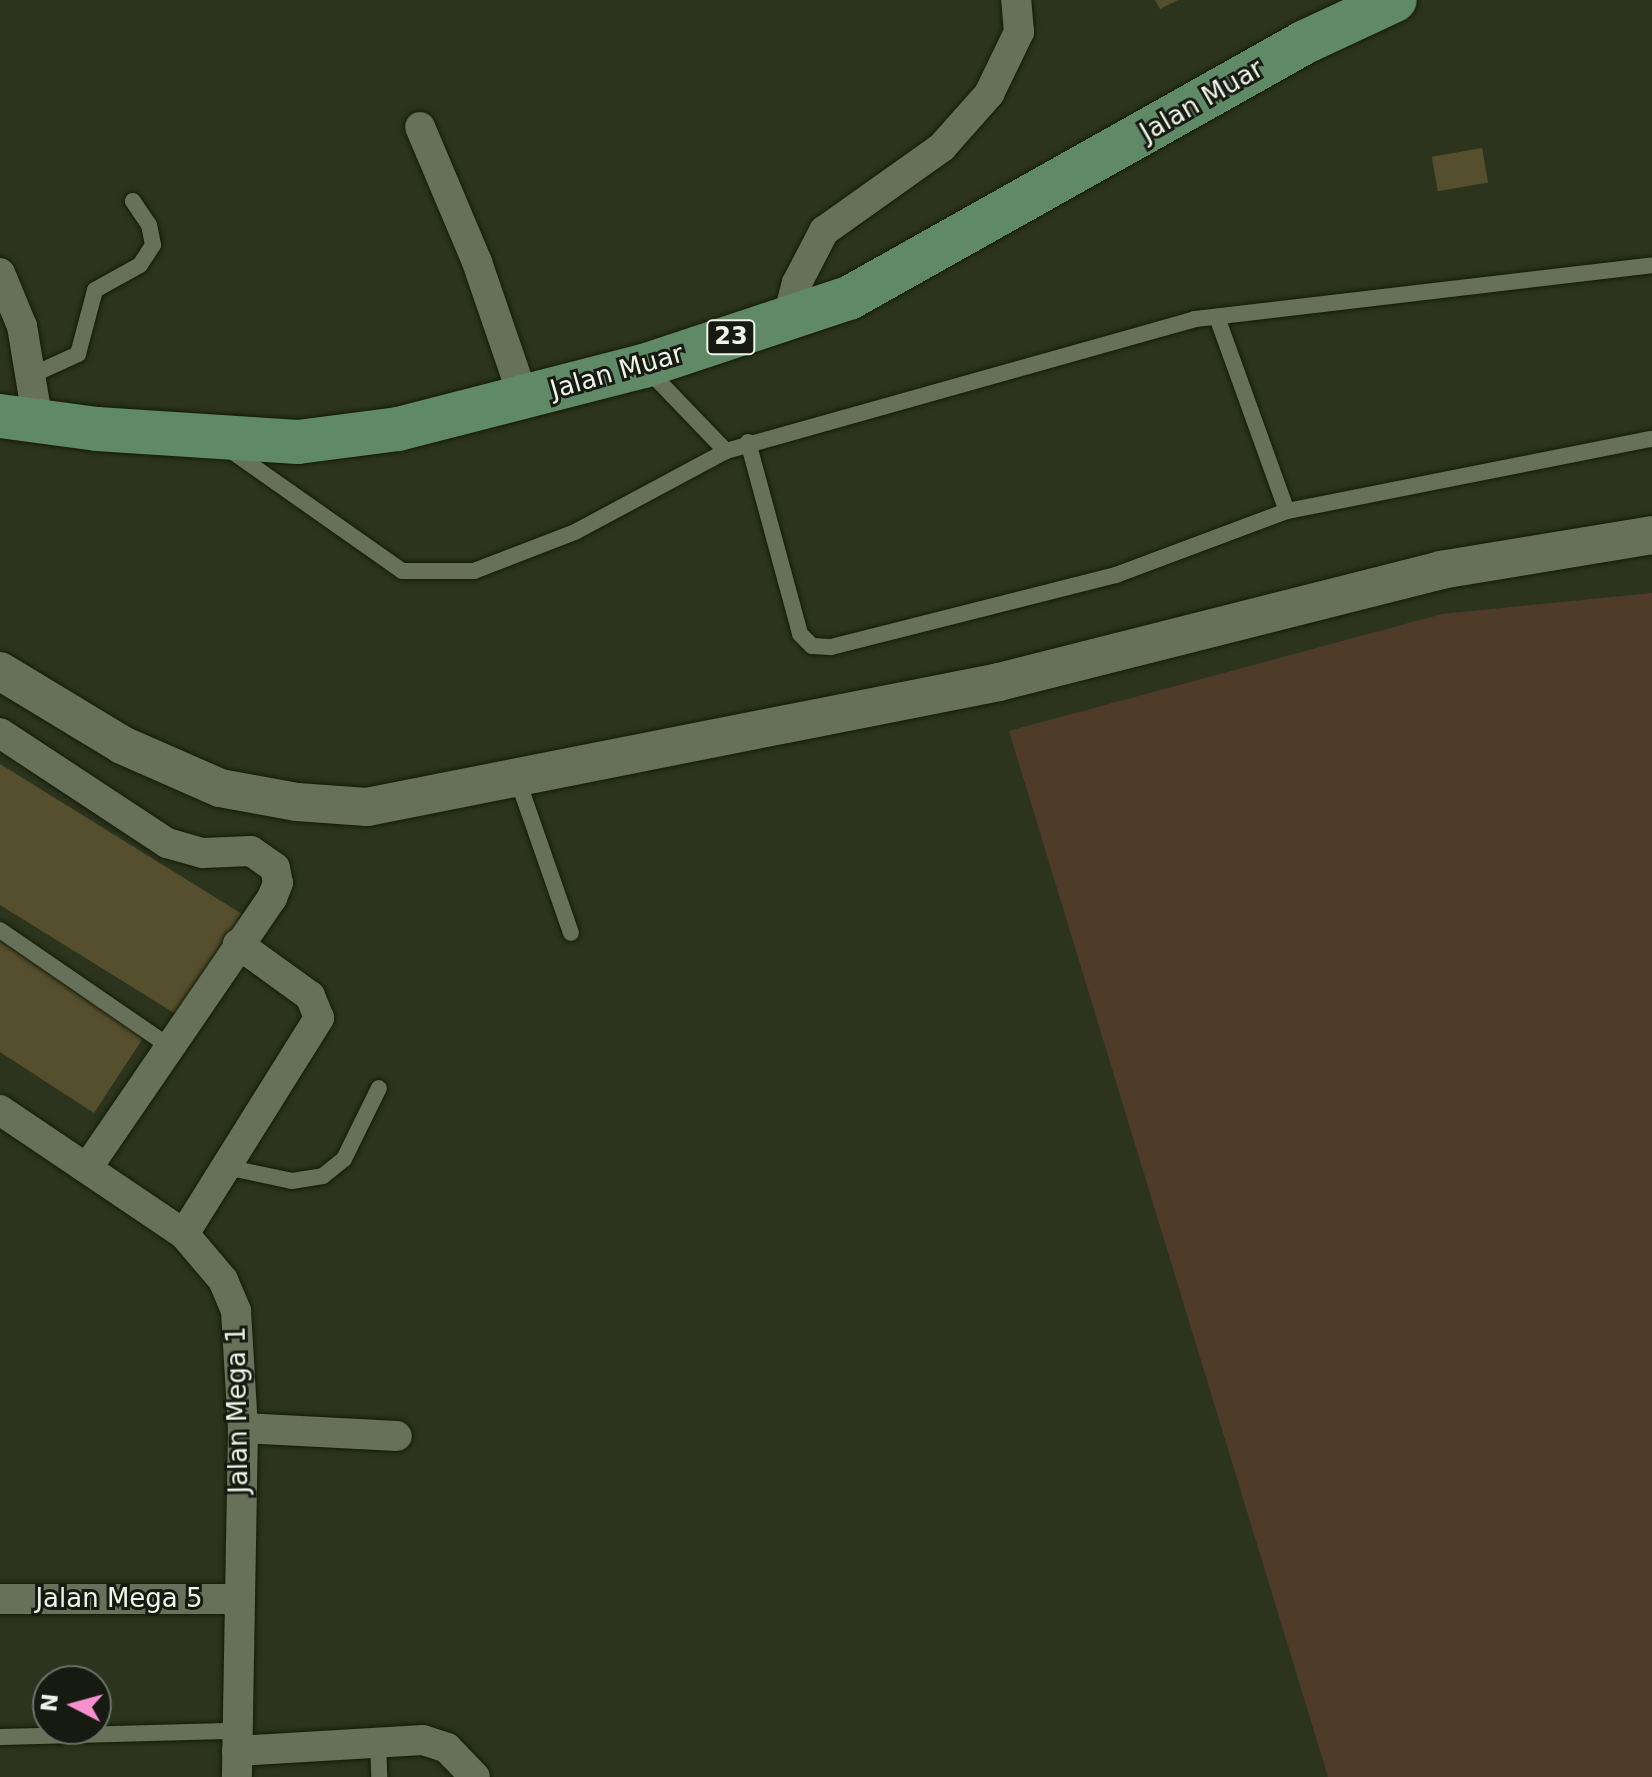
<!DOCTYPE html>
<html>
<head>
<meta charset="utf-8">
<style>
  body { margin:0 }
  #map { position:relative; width:1652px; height:1777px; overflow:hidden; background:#2c341e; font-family:"DejaVu Sans",sans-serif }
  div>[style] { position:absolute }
  .green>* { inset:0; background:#4e3b28 }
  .building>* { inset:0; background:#564f2d; transform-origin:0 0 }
  .roads { filter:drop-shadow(0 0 2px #141b07) drop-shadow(0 0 2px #141b07) }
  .service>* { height:16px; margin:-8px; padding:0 8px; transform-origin:8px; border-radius:8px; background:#677159 }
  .minor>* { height:30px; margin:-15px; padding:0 15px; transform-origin:15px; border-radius:15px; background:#677159 }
  .tertiary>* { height:38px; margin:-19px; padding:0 19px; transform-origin:19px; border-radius:19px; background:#677159 }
  .primary>* { height:44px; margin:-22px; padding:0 22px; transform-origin:22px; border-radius:22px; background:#608a67 }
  span { translate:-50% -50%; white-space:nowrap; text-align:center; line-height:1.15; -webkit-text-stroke:6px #161a10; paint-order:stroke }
  .shield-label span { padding:2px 6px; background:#161a10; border:2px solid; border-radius:6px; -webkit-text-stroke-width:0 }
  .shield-label { font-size:24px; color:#eef4e7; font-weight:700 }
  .street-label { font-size:26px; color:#eef4e7 }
  .north { position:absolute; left:32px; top:1665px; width:80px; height:80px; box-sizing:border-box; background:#161a10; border:2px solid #6c7166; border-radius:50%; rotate:276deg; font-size:22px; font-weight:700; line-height:32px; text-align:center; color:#eef4e7 }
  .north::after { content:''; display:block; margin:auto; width:28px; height:36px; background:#f690cf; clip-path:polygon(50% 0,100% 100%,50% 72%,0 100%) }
</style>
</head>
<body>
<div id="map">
  <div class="green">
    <div style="clip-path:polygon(1652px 593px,1652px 1777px,1328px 1777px,1009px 731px,1442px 614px)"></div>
  </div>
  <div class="building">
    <div style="clip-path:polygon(1155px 0,1178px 0,1160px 9px)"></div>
    <div style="left:1482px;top:148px;width:35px;height:51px;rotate:80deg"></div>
    <div style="clip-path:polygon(0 764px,242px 914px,179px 1016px,0 905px)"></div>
    <div style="clip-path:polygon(0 936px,147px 1032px,94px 1113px,0 1052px)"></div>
  </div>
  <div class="roads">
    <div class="service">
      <div style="left:1217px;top:317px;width:206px;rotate:70.2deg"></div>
      <div style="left:646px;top:368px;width:115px;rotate:46.1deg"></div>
      <div style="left:726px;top:451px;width:487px;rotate:-15.7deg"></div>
      <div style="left:1195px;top:319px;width:460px;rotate:-6.7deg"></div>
      <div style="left:30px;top:376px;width:53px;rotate:-24.6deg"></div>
      <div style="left:78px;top:354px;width:66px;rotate:-75.1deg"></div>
      <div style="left:95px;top:290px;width:51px;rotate:-29.1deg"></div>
      <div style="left:140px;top:265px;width:24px;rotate:-57deg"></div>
      <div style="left:153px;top:245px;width:20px;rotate:-101deg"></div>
      <div style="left:149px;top:225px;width:29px;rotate:-124deg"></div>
      <div style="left:748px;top:442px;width:199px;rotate:74.8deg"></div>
      <div style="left:800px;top:634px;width:17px;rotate:45deg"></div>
      <div style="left:812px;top:646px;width:19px;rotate:3deg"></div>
      <div style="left:831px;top:647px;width:294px;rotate:-14.2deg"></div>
      <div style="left:1116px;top:575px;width:183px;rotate:-20.5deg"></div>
      <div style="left:1287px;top:511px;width:372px;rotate:-11.2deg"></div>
      <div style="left:230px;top:450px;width:210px;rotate:35.1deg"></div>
      <div style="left:402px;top:571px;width:72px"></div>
      <div style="left:474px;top:571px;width:108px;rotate:-21.1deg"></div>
      <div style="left:575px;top:532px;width:171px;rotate:-28.2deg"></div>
      <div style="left:517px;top:778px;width:164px;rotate:70.8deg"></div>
      <div style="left:0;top:930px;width:205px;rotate:34.5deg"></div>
      <div style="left:226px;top:1167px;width:67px;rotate:12deg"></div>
      <div style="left:292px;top:1181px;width:31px;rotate:-9deg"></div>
      <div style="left:323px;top:1176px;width:27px;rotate:-39deg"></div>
      <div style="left:344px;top:1159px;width:79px;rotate:-63.8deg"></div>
      <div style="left:0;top:1737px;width:237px;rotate:-1.5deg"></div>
      <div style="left:378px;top:1740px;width:37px;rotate:88deg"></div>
    </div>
    <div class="minor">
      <div style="left:420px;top:127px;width:147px;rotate:67.1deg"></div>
      <div style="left:477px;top:262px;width:145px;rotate:71.1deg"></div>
      <div style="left:0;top:273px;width:57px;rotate:67.5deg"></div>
      <div style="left:22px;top:326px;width:98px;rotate:80.6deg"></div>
      <div style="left:788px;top:318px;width:36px;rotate:-76deg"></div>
      <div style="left:797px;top:283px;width:59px;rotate:-62.6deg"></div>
      <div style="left:824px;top:231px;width:145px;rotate:-35.4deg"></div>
      <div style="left:942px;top:147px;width:71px;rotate:-48.4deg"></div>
      <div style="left:989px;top:94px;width:69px;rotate:-64.2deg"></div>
      <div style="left:1019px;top:32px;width:32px;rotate:-95deg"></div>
      <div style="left:0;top:733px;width:200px;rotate:33.4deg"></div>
      <div style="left:167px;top:843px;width:37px;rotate:16deg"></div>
      <div style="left:203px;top:853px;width:48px;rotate:-2.4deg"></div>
      <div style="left:251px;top:851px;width:29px;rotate:35deg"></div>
      <div style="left:275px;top:868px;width:15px;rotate:79deg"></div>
      <div style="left:278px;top:883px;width:16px;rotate:112deg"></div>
      <div style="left:272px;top:898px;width:327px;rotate:124.4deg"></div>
      <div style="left:0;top:1110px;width:222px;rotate:34deg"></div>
      <div style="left:184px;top:1234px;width:60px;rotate:49.7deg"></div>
      <div style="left:223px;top:1280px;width:34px;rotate:67deg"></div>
      <div style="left:236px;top:1311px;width:117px;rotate:86.6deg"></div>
      <div style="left:243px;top:1428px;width:349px;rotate:91deg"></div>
      <div style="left:184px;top:1234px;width:255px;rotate:-58deg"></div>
      <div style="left:319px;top:1018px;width:24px;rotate:-112deg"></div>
      <div style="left:310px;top:996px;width:89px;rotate:-144.2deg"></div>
      <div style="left:243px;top:1428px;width:154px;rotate:3deg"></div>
      <div style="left:0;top:1599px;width:237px"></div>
      <div style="left:237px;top:1751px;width:186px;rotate:-3.4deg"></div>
      <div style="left:423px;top:1740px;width:25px;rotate:18deg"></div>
      <div style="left:447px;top:1748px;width:40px;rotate:46deg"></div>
    </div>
    <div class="tertiary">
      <div style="left:0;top:671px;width:143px;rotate:31.2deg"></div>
      <div style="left:122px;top:745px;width:107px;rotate:23.7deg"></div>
      <div style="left:220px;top:788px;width:78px;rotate:10.3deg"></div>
      <div style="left:297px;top:802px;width:70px;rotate:4.1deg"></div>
      <div style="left:367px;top:807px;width:644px;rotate:-11.19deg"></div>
      <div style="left:999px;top:682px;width:456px;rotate:-14.2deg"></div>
      <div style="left:1441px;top:570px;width:214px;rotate:-9.4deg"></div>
    </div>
    <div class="primary">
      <div style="left:0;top:416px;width:98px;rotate:7.6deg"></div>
      <div style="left:97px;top:429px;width:201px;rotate:3.7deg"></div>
      <div style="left:298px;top:442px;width:101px;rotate:-7.4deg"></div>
      <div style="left:398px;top:429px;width:254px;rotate:-14.4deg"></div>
      <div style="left:644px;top:366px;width:216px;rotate:-18.4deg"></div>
      <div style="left:849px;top:298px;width:523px;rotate:-29.31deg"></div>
      <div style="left:1305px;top:42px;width:99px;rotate:-25deg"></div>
    </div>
  </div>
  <div class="shield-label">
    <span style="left:731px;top:337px">23</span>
  </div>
  <div class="street-label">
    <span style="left:1202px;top:101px;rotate:-30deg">Jalan Muar</span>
    <span style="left:617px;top:372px;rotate:-16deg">Jalan Muar</span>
    <span style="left:238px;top:1410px;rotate:-91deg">Jalan Mega 1</span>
    <span style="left:119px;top:1599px">Jalan Mega 5</span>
  </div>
  <div class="north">N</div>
</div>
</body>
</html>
